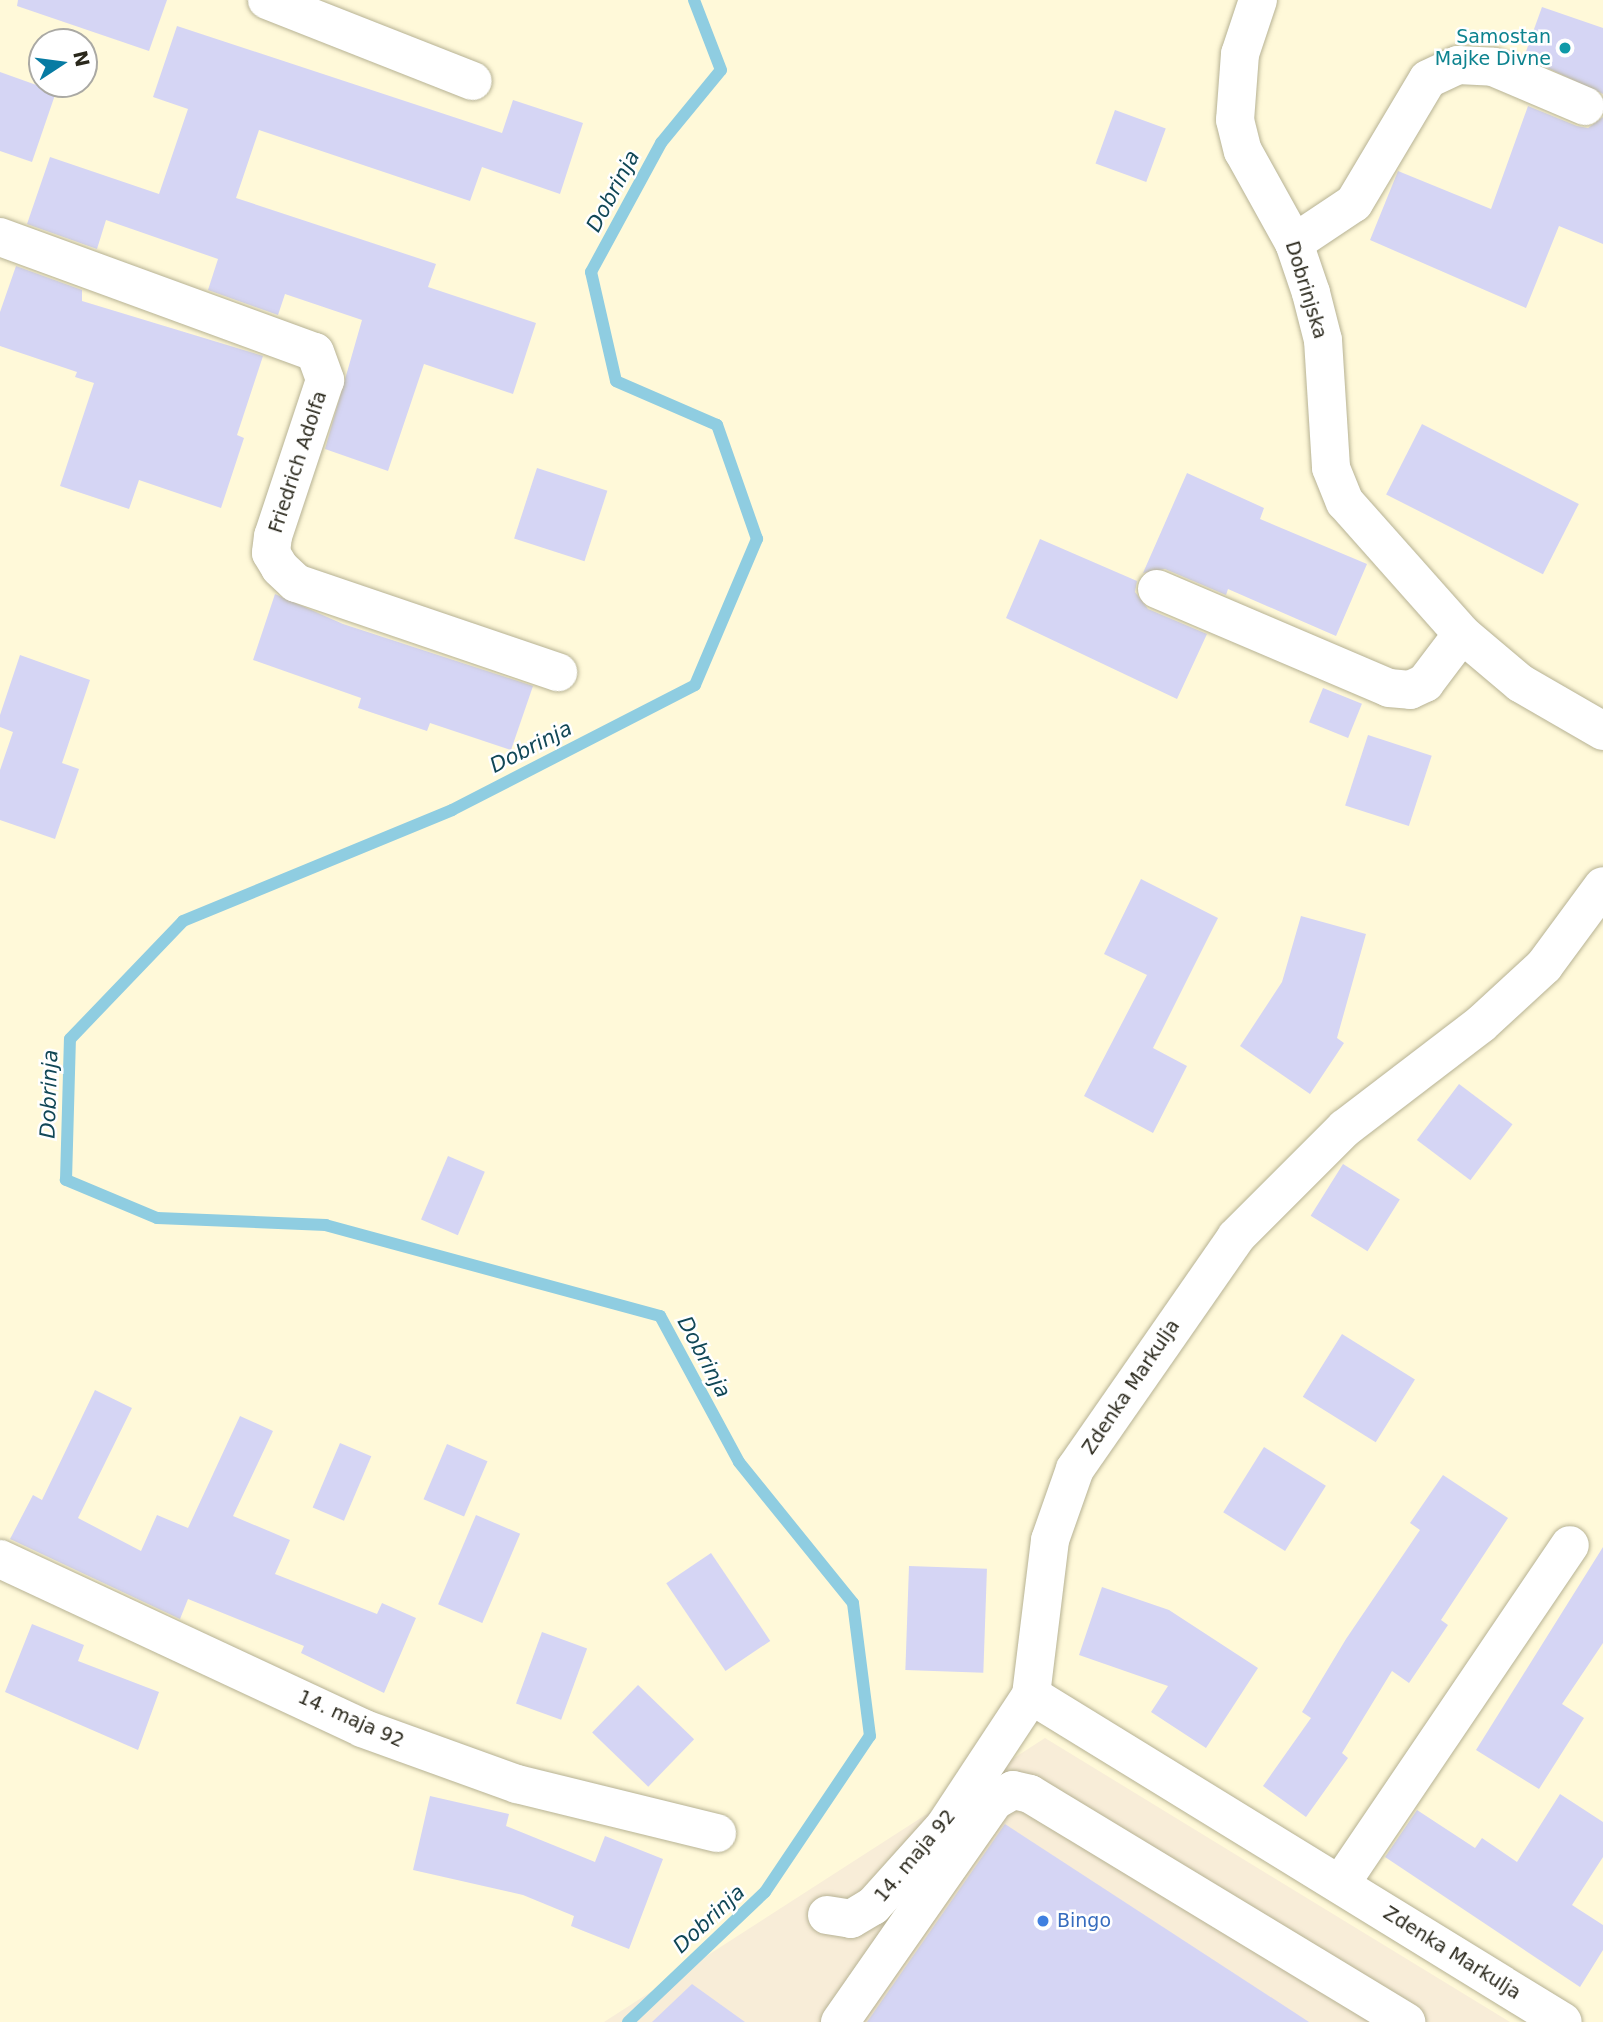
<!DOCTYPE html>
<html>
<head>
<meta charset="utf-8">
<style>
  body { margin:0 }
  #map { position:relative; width:1603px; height:2022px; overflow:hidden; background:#fff9d9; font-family:"DejaVu Sans",sans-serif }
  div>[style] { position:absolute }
  .commercial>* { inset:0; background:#f8edd8 }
  .stream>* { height:12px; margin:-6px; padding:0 6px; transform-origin:6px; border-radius:6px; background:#8fcde1 }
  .building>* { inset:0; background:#d5d5f4; transform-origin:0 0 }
  .roads { filter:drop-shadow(0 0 2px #b7b294) drop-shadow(0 0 2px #b7b294) }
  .minor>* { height:38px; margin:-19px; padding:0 19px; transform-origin:19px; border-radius:19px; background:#fff }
  .dots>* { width:19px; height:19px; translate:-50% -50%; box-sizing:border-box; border:4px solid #fff; border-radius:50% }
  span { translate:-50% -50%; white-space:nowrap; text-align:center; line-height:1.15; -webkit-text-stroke:5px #fff; paint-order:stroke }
  .culture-label { font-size:19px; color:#0d838f }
  .right { translate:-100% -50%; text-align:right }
  .street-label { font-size:19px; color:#2a281c }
  .shop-label { font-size:19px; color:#366cbe }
  .left { translate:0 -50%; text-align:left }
  .water-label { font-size:21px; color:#114756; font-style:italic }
  .north { position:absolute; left:28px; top:28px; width:70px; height:70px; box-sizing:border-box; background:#fff; border:2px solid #aaa9a4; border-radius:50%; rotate:77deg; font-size:19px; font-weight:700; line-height:28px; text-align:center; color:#2a281c }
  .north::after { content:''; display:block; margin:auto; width:24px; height:32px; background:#077ba3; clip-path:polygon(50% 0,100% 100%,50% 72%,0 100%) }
</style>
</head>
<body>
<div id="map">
  <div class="commercial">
    <div style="clip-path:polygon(1045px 1738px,1510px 2022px,604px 2022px)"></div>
  </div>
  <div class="stream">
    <div style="left:628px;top:2022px;width:189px;rotate:-43.5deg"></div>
    <div style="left:765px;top:1892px;width:188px;rotate:-56.1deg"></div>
    <div style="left:870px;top:1736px;width:134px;rotate:-97.3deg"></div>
    <div style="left:853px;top:1603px;width:181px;rotate:-129deg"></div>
    <div style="left:739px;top:1462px;width:166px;rotate:-118.4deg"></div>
    <div style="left:660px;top:1316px;width:346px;rotate:-164.8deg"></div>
    <div style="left:326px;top:1225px;width:169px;rotate:-177.6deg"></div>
    <div style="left:157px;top:1218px;width:99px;rotate:-157.3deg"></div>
    <div style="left:66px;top:1180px;width:141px;rotate:-88.4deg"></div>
    <div style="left:70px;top:1039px;width:163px;rotate:-46.2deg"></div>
    <div style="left:183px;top:921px;width:291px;rotate:-22.4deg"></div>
    <div style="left:452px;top:810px;width:273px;rotate:-27.2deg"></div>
    <div style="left:695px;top:685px;width:159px;rotate:-67deg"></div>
    <div style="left:757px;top:539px;width:121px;rotate:-109.3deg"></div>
    <div style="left:717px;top:425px;width:110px;rotate:-156.5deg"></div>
    <div style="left:616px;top:381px;width:112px;rotate:-102.9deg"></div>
    <div style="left:591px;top:272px;width:147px;rotate:-61.5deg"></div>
    <div style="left:661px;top:143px;width:94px;rotate:-50.6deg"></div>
    <div style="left:721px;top:70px;width:75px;rotate:-111.1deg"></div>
  </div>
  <div class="building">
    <div style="clip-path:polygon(18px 0,167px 0,149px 51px,17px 6px)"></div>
    <div style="clip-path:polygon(1542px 7px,1603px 28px,1603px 94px,1524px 57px)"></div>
    <div style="clip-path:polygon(177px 26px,502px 133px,513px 100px,583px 123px,560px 194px,482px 167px,470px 201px,259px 130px,236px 198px,436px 264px,428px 287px,536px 323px,513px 394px,424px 364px,388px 471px,325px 449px,362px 320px,285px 294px,278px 315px,208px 290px,218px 259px,106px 220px,97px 249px,27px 224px,50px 157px,159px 194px,188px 109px,153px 97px)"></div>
    <div style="clip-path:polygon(0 72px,56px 92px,32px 162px,0 151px)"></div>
    <div style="clip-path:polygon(1528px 106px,1577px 126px,1588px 128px,1603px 117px,1603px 244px,1559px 226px,1526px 308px,1370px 240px,1398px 171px,1491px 209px)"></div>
    <div style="left:1115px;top:110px;width:54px;height:57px;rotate:20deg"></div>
    <div style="clip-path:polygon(16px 266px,82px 290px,82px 301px,263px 356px,237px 435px,244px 438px,221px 508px,139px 480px,129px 509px,60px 486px,94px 383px,75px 377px,77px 372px,0 346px,0 312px)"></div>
    <div style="left:1422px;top:424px;width:176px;height:79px;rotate:27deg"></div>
    <div style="left:537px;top:468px;width:74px;height:74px;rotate:18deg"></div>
    <div style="clip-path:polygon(1187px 473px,1264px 508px,1260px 519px,1367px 564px,1336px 636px,1228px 589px,1226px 595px,1165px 569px,1143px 573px)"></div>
    <div style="clip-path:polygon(1040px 539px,1137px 581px,1135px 592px,1148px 609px,1207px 634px,1177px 699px,1006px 618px)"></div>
    <div style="clip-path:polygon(275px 594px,343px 624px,533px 686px,511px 750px,430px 723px,427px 731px,358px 708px,361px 698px,253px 660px)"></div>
    <div style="clip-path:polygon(20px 655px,90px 680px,62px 763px,79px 769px,55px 839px,0 820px,0 770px,13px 732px,0 727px,0 715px)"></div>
    <div style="left:1323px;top:688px;width:42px;height:37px;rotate:22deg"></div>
    <div style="left:1368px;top:735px;width:67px;height:74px;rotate:18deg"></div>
    <div style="clip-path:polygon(1141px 879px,1218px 918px,1153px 1048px,1187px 1066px,1153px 1133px,1084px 1096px,1147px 975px,1104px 954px)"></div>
    <div style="clip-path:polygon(1301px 916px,1366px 934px,1337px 1038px,1344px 1043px,1310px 1094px,1240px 1046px,1282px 982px)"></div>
    <div style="left:1459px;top:1084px;width:67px;height:70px;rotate:37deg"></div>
    <div style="left:448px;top:1156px;width:40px;height:69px;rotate:23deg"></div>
    <div style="left:1343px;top:1164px;width:67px;height:61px;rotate:32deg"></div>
    <div style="left:1342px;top:1334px;width:86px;height:74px;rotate:32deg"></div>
    <div style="clip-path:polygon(95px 1390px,132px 1408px,78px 1518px,141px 1551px,157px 1515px,188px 1528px,240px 1416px,273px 1431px,233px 1516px,290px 1540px,275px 1574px,377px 1614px,382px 1603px,416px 1618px,384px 1693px,301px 1653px,304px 1646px,188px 1599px,180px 1619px,10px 1539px,33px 1495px,42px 1500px)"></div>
    <div style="left:340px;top:1443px;width:34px;height:70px;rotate:23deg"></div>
    <div style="left:447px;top:1444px;width:44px;height:60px;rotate:23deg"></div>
    <div style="left:1264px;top:1447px;width:73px;height:77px;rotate:32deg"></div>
    <div style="clip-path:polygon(1443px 1475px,1508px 1518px,1441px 1620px,1448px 1625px,1409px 1683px,1392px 1671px,1342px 1753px,1348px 1758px,1306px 1817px,1263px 1786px,1311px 1718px,1302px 1712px,1346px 1639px,1420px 1530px,1410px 1523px)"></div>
    <div style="left:476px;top:1515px;width:48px;height:97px;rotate:23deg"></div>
    <div style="clip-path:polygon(1603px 1547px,1603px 1643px,1562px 1704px,1584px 1718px,1539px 1789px,1476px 1750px)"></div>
    <div style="left:711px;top:1553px;width:106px;height:54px;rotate:56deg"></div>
    <div style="left:909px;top:1566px;width:78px;height:104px;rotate:2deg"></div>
    <div style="clip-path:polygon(1102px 1587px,1169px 1610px,1258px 1668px,1206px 1748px,1151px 1712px,1168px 1686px,1079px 1655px)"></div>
    <div style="clip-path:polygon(32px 1624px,84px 1645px,78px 1661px,159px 1692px,138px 1750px,5px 1692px)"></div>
    <div style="left:542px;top:1632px;width:48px;height:76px;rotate:20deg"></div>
    <div style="left:638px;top:1685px;width:78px;height:66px;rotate:44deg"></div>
    <div style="clip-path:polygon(1560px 1794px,1603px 1822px,1603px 1857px,1572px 1905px,1603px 1925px,1603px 1950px,1580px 1987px,1385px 1857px,1417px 1810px,1475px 1848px,1482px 1838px,1517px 1862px)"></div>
    <div style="clip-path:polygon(430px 1796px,509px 1814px,506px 1826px,595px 1862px,605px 1836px,663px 1859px,629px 1949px,571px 1926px,574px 1916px,523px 1895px,413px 1870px)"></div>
    <div style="clip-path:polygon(1005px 1824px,1309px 2022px,867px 2022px)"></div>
    <div style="clip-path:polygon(692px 1984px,745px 2022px,652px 2022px)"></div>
  </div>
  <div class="roads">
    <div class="minor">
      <div style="left:267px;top:0;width:221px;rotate:21.5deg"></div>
      <div style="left:1258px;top:0;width:57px;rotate:108.4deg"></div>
      <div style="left:1240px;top:54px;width:66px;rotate:94.3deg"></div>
      <div style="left:1235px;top:120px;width:32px;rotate:76deg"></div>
      <div style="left:1243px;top:151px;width:105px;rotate:61deg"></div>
      <div style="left:1294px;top:243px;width:53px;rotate:71.2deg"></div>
      <div style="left:1311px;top:293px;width:49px;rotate:75.7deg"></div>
      <div style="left:1323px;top:340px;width:128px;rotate:86.4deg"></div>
      <div style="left:1331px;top:468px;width:37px;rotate:68deg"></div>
      <div style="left:1345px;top:502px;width:176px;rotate:48.4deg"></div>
      <div style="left:1462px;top:634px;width:76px;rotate:40.2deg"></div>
      <div style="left:1520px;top:683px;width:96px;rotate:30deg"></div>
      <div style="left:0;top:237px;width:335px;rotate:20.1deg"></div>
      <div style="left:315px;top:352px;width:30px;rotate:70deg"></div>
      <div style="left:325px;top:380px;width:164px;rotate:108.4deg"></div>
      <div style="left:273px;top:536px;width:17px;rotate:97deg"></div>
      <div style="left:271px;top:553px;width:17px;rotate:59deg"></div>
      <div style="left:280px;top:568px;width:22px;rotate:43deg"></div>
      <div style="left:296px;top:583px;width:277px;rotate:18.8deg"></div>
      <div style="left:1294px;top:243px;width:72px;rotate:-33.7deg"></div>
      <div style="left:1354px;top:203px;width:144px;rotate:-59.2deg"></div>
      <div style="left:1428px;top:79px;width:33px;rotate:-25deg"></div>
      <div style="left:1458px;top:65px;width:35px;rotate:3deg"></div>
      <div style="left:1493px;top:67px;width:100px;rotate:23deg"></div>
      <div style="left:1157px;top:589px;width:252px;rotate:23.1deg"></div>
      <div style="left:1389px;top:688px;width:21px;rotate:5deg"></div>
      <div style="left:1410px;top:690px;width:17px;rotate:-25deg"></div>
      <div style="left:1425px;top:683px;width:61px;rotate:-52.9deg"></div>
      <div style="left:0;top:1559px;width:400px;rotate:25deg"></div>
      <div style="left:362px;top:1728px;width:165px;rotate:19.9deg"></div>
      <div style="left:517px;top:1784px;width:206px;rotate:13.8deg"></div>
      <div style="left:1031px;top:1695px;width:624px;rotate:31.58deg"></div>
      <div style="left:1341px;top:1883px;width:408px;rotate:-55.9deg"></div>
      <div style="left:827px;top:1915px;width:24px;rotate:9deg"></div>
      <div style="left:851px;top:1919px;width:26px;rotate:-31deg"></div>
      <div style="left:873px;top:1906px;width:106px;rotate:-48.1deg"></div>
      <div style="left:944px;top:1827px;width:158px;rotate:-56.6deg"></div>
      <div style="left:1031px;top:1695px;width:156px;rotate:-83deg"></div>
      <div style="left:1050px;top:1540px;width:75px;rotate:-70.6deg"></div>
      <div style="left:1075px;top:1469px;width:282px;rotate:-55.2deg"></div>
      <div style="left:1236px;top:1237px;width:154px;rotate:-45deg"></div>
      <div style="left:1345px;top:1128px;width:171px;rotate:-37.4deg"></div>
      <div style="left:1481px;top:1024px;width:86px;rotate:-42.6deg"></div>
      <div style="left:1544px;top:966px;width:99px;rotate:-53.6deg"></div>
      <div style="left:840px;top:2022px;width:269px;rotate:-55.1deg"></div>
      <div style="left:994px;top:1801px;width:22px;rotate:-30deg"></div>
      <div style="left:1013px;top:1790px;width:17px;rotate:13deg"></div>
      <div style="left:1030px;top:1794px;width:440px;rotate:31.2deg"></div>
    </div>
  </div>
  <div class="dots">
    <div style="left:1565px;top:48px;background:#0f9aa8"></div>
    <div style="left:1043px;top:1921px;background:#3f7fe0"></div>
  </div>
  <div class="culture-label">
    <span class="right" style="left:1551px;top:48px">Samostan<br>Majke Divne</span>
  </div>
  <div class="street-label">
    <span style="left:1306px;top:290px;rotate:73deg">Dobrinjska</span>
    <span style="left:298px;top:462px;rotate:-72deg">Friedrich Adolfa</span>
    <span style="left:1131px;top:1387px;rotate:-56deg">Zdenka Markulja</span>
    <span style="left:351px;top:1719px;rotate:24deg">14. maja 92</span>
    <span style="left:915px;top:1856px;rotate:-50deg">14. maja 92</span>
    <span style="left:1452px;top:1953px;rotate:32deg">Zdenka Markulja</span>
  </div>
  <div class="shop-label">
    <span class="left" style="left:1057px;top:1921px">Bingo</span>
  </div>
  <div class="water-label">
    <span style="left:613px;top:191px;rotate:-62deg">Dobrinja</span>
    <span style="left:531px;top:747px;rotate:-27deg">Dobrinja</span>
    <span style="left:49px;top:1094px;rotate:-88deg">Dobrinja</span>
    <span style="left:704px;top:1357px;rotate:62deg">Dobrinja</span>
    <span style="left:709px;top:1919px;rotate:-43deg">Dobrinja</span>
  </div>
  <div class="north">N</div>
</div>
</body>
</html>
